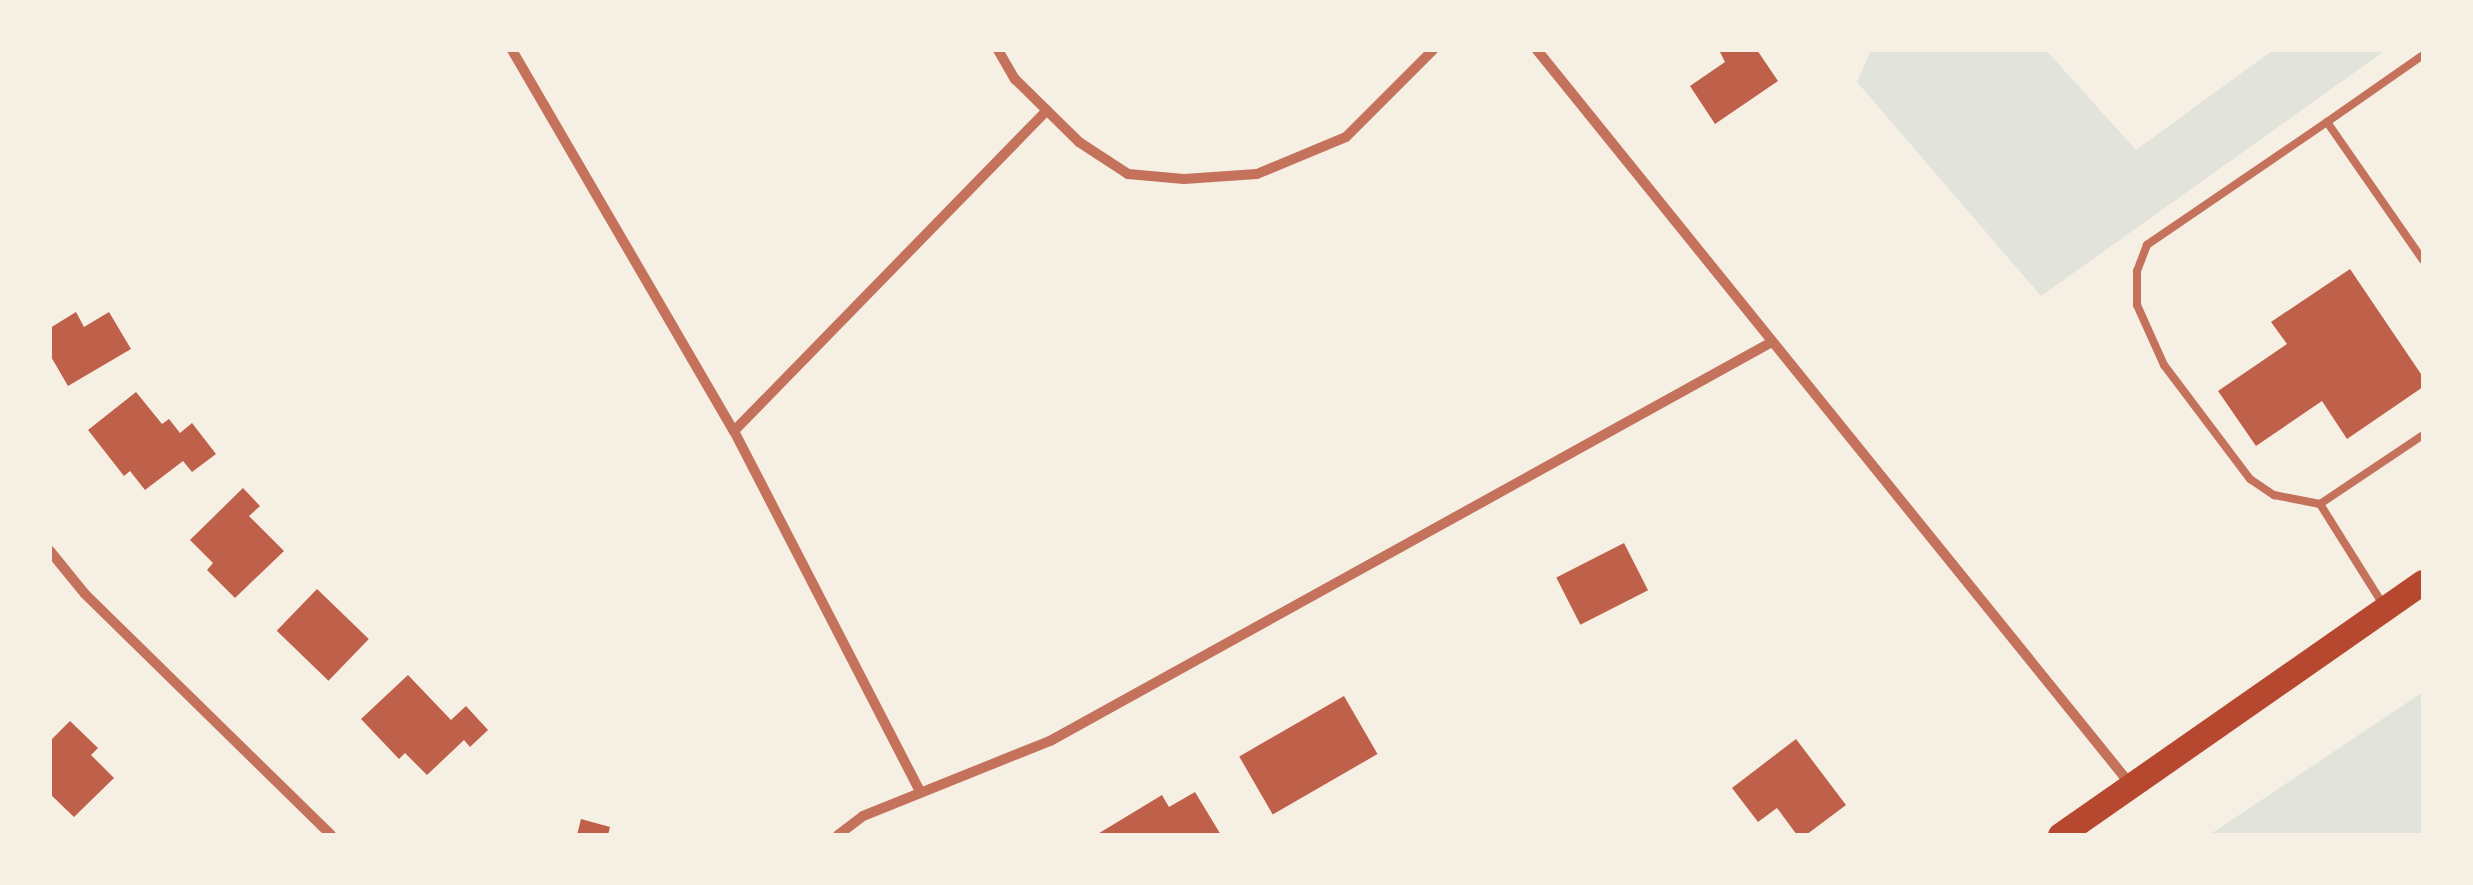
<!DOCTYPE html>
<html>
<head>
<meta charset="utf-8">
<style>
  body { margin:0 }
  #map { position:relative; width:2473px; height:885px; overflow:hidden; background:#f6efe4; font-family:Poppins,sans-serif }
  div>[style] { position:absolute }
  .green>* { inset:0; background:#e2e4dc }
  .building>* { inset:0; background:#bf614a; transform-origin:0 0 }
  .service>* { height:8px; margin:-4px; padding:0 4px; transform-origin:4px; border-radius:4px; background:#c5725c }
  .minor>* { height:10px; margin:-5px; padding:0 5px; transform-origin:5px; border-radius:5px; background:#c5725c }
  .primary>* { height:25px; margin:-12.5px; padding:0 12.5px; transform-origin:12.5px; border-radius:12.5px; background:#b5482f }
  span { translate:-50% -50%; white-space:nowrap; text-align:center; line-height:1.15; -webkit-text-stroke:8px #f6efe4; paint-order:stroke }
  .frame { position:absolute; inset:0; border:52px solid #f6efe4; pointer-events:none }
</style>
</head>
<body>
<div id="map">
  <div class="green">
    <div style="clip-path:polygon(1871px 50px,2046px 50px,2136px 150px,2273px 50px,2386px 50px,2041px 296px,1857px 82px)"></div>
    <div style="clip-path:polygon(2423px 692px,2423px 835px,2209px 835px)"></div>
  </div>
  <div class="building">
    <div style="clip-path:polygon(1719px 50px,1757px 50px,1778px 81px,1715px 124px,1690px 86px,1725px 62px)"></div>
    <div style="clip-path:polygon(2350px 269px,2423px 377px,2423px 387px,2347px 439px,2322px 401px,2256px 446px,2218px 391px,2287px 344px,2271px 322px)"></div>
    <div style="clip-path:polygon(76px 312px,84px 327px,109px 312px,131px 349px,68px 386px,50px 355px,50px 328px)"></div>
    <div style="clip-path:polygon(136px 392px,162px 424px,169px 419px,180px 433px,192px 423px,216px 454px,192px 472px,183px 461px,145px 490px,130px 471px,124px 476px,88px 430px)"></div>
    <div style="clip-path:polygon(243px 488px,260px 506px,249px 516px,284px 551px,235px 598px,207px 570px,213px 563px,190px 540px)"></div>
    <div style="left:1624px;top:543px;width:53px;height:76px;rotate:63deg"></div>
    <div style="left:317px;top:589px;width:72px;height:58px;rotate:44deg"></div>
    <div style="clip-path:polygon(408px 675px,451px 720px,466px 706px,488px 730px,470px 747px,464px 740px,427px 775px,405px 753px,399px 759px,361px 719px)"></div>
    <div style="left:1344px;top:696px;width:67px;height:121px;rotate:60deg"></div>
    <div style="clip-path:polygon(70px 721px,98px 748px,91px 755px,114px 778px,74px 817px,50px 794px,50px 741px)"></div>
    <div style="clip-path:polygon(1796px 739px,1846px 805px,1806px 835px,1797px 835px,1777px 808px,1758px 822px,1732px 788px)"></div>
    <div style="clip-path:polygon(1195px 792px,1221px 835px,1096px 835px,1162px 795px,1169px 807px)"></div>
    <div style="clip-path:polygon(581px 819px,610px 827px,608px 835px,577px 835px)"></div>
  </div>
  <div class="service">
    <div style="left:2423px;top:55px;width:117px;rotate:145.1deg"></div>
    <div style="left:2327px;top:122px;width:168px;rotate:55.2deg"></div>
    <div style="left:2327px;top:122px;width:218px;rotate:145.7deg"></div>
    <div style="left:2147px;top:245px;width:28px;rotate:111deg"></div>
    <div style="left:2137px;top:271px;width:34px;rotate:90deg"></div>
    <div style="left:2137px;top:305px;width:66px;rotate:65.8deg"></div>
    <div style="left:2164px;top:365px;width:143px;rotate:53deg"></div>
    <div style="left:2250px;top:479px;width:29px;rotate:34deg"></div>
    <div style="left:2274px;top:495px;width:47px;rotate:11.1deg"></div>
    <div style="left:2320px;top:504px;width:124px;rotate:-33.8deg"></div>
    <div style="left:2320px;top:504px;width:120px;rotate:57.9deg"></div>
  </div>
  <div class="minor">
    <div style="left:512px;top:50px;width:441px;rotate:59.8deg"></div>
    <div style="left:734px;top:431px;width:405px;rotate:62.7deg"></div>
    <div style="left:998px;top:50px;width:34px;rotate:60deg"></div>
    <div style="left:1015px;top:79px;width:90px;rotate:44.5deg"></div>
    <div style="left:1079px;top:142px;width:59px;rotate:33.1deg"></div>
    <div style="left:1128px;top:174px;width:56px;rotate:5.1deg"></div>
    <div style="left:1184px;top:179px;width:73px;rotate:-3.9deg"></div>
    <div style="left:1257px;top:174px;width:96px;rotate:-22.6deg"></div>
    <div style="left:1346px;top:137px;width:123px;rotate:-45deg"></div>
    <div style="left:1537px;top:50px;width:945px;rotate:51.06deg"></div>
    <div style="left:734px;top:431px;width:448px;rotate:-45.7deg"></div>
    <div style="left:50px;top:551px;width:55px;rotate:50.9deg"></div>
    <div style="left:85px;top:594px;width:344px;rotate:44.4deg"></div>
    <div style="left:838px;top:835px;width:31px;rotate:-37deg"></div>
    <div style="left:863px;top:816px;width:201px;rotate:-21.9deg"></div>
    <div style="left:1050px;top:741px;width:825px;rotate:-28.93deg"></div>
  </div>
  <div class="primary">
    <div style="left:2060px;top:835px;width:442px;rotate:-34.9deg"></div>
  </div>
  <div class="frame"></div>
</div>
</body>
</html>
